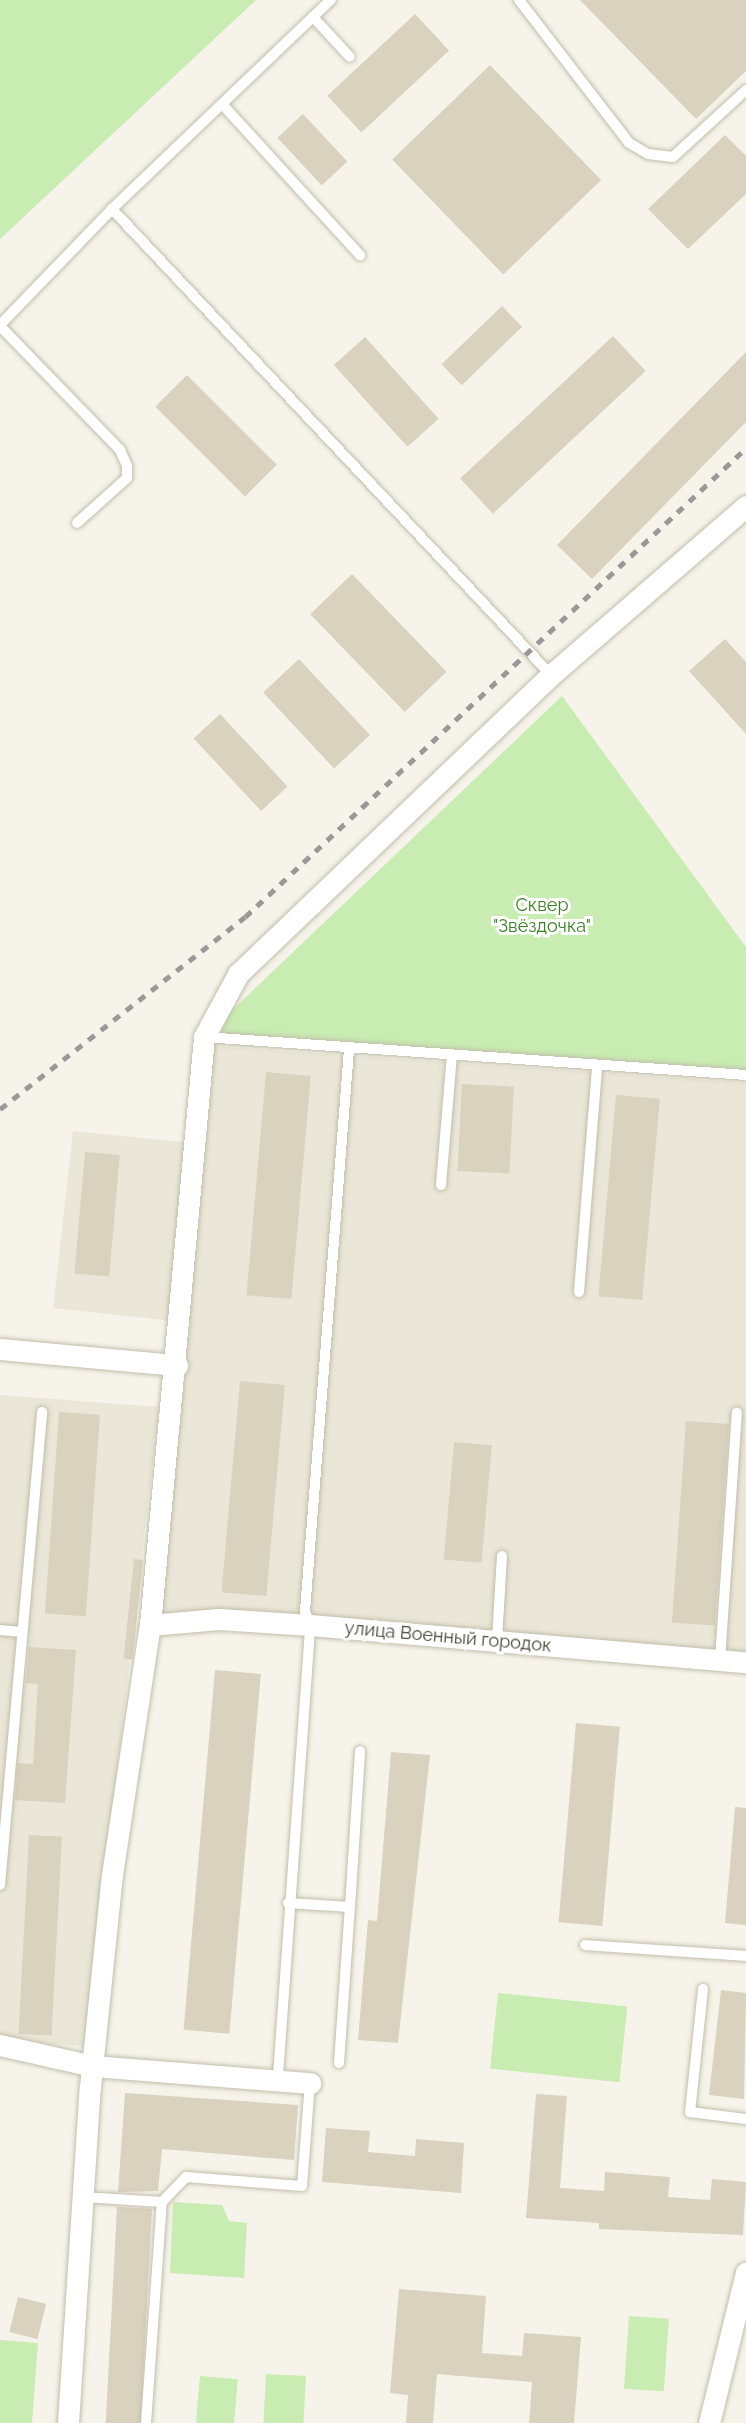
<!DOCTYPE html>
<html>
<head>
<meta charset="utf-8">
<style>
  body { margin:0 }
  #map { position:relative; width:746px; height:2423px; overflow:hidden; background:#f6f4ea; font-family:Raleway,sans-serif }
  div>[style] { position:absolute }
  .residential>* { inset:0; background:#eae7d8 }
  .green>* { inset:0; background:#c8ecb1; transform-origin:0 0 }
  .building>* { inset:0; background:#d8d2be; transform-origin:0 0 }
  .roads { filter:drop-shadow(0 0 2px #c2beac) drop-shadow(0 0 2px #c2beac) }
  .service>* { height:10px; margin:-5px; padding:0 5px; transform-origin:5px; border-radius:5px; background:#fff }
  .minor>* { height:21px; margin:-10.5px; padding:0 10.5px; transform-origin:10.5px; border-radius:10.5px; background:#fff }
  .rail>* { height:4.5px; margin-top:-2.25px; transform-origin:0; background:repeating-linear-gradient(90deg,#999 0 8px,transparent 0 16px) }
  span { translate:-50% -50%; white-space:nowrap; text-align:center; line-height:1.15; -webkit-text-stroke:6px #fff; paint-order:stroke }
  .park-label { font-size:18px; color:#3a8126 }
  .street-label { font-size:18px; color:#4a4637 }
</style>
</head>
<body>
<div id="map">
  <div class="residential">
    <div style="clip-path:polygon(211px 1046px,746px 1083px,746px 1656px,292px 1617px,160px 1613px,190px 1323px,53px 1308px,73px 1131px,202px 1144px)"></div>
    <div style="clip-path:polygon(0 1395px,159px 1407px,85px 2046px,0 2041px)"></div>
  </div>
  <div class="green">
    <div style="clip-path:polygon(0 0,256px 0,0 239px)"></div>
    <div style="clip-path:polygon(562px 696px,746px 947px,746px 1075px,204px 1037px)"></div>
    <div style="left:498px;top:1993px;width:130px;height:76px;rotate:6deg"></div>
    <div style="clip-path:polygon(173px 2202px,222px 2205px,229px 2221px,247px 2223px,244px 2278px,170px 2273px)"></div>
    <div style="left:629px;top:2316px;width:40px;height:73px;rotate:4deg"></div>
    <div style="clip-path:polygon(0 2340px,38px 2343px,32px 2423px,0 2423px)"></div>
    <div style="left:266px;top:2374px;width:40px;height:49px;rotate:3deg"></div>
    <div style="left:200px;top:2376px;width:38px;height:47px;rotate:5deg"></div>
  </div>
  <div class="building">
    <div style="clip-path:polygon(580px 0,746px 0,746px 71px,696px 119px)"></div>
    <div style="left:415px;top:14px;width:50px;height:120px;rotate:47deg"></div>
    <div style="left:490px;top:65px;width:160px;height:136px;rotate:46deg"></div>
    <div style="left:303px;top:114px;width:65px;height:35px;rotate:47deg"></div>
    <div style="clip-path:polygon(725px 135px,746px 156px,746px 194px,688px 249px,648px 209px)"></div>
    <div style="left:502px;top:306px;width:29px;height:84px;rotate:46deg"></div>
    <div style="left:613px;top:336px;width:48px;height:209px;rotate:47deg"></div>
    <div style="left:365px;top:337px;width:110px;height:42px;rotate:48deg"></div>
    <div style="clip-path:polygon(746px 352px,746px 422px,592px 579px,557px 545px)"></div>
    <div style="left:187px;top:375px;width:127px;height:45px;rotate:45deg"></div>
    <div style="left:352px;top:574px;width:136px;height:58px;rotate:46deg"></div>
    <div style="clip-path:polygon(725px 639px,746px 662px,746px 734px,689px 671px)"></div>
    <div style="left:299px;top:659px;width:104px;height:49px;rotate:47deg"></div>
    <div style="left:220px;top:714px;width:99px;height:36px;rotate:47deg"></div>
    <div style="left:266px;top:1072px;width:45px;height:224px;rotate:5deg"></div>
    <div style="left:462px;top:1084px;width:52px;height:87px;rotate:3deg"></div>
    <div style="left:616px;top:1095px;width:44px;height:202px;rotate:5deg"></div>
    <div style="left:85px;top:1152px;width:35px;height:122px;rotate:5deg"></div>
    <div style="left:240px;top:1381px;width:45px;height:212px;rotate:5deg"></div>
    <div style="left:59px;top:1412px;width:41px;height:202px;rotate:4deg"></div>
    <div style="left:686px;top:1421px;width:43px;height:202px;rotate:4deg"></div>
    <div style="left:454px;top:1442px;width:38px;height:118px;rotate:5deg"></div>
    <div style="left:134px;top:1559px;width:9px;height:100px;rotate:6deg"></div>
    <div style="clip-path:polygon(29px 1647px,76px 1650px,65px 1803px,15px 1800px,18px 1763px,33px 1764px,38px 1684px,26px 1683px)"></div>
    <div style="left:215px;top:1670px;width:46px;height:361px;rotate:5deg"></div>
    <div style="left:576px;top:1723px;width:44px;height:200px;rotate:5deg"></div>
    <div style="clip-path:polygon(391px 1752px,430px 1755px,398px 2043px,358px 2040px,368px 1920px,377px 1921px)"></div>
    <div style="clip-path:polygon(735px 1807px,746px 1808px,746px 1925px,725px 1923px)"></div>
    <div style="left:29px;top:1835px;width:33px;height:199px;rotate:3deg"></div>
    <div style="clip-path:polygon(721px 1990px,746px 1993px,744px 2099px,709px 2095px)"></div>
    <div style="clip-path:polygon(125px 2093px,298px 2105px,294px 2160px,162px 2149px,158px 2191px,118px 2192px)"></div>
    <div style="clip-path:polygon(536px 2094px,567px 2096px,560px 2188px,604px 2191px,605px 2172px,670px 2177px,668px 2197px,710px 2200px,712px 2179px,746px 2182px,743px 2235px,599px 2229px,599px 2223px,526px 2218px)"></div>
    <div style="clip-path:polygon(326px 2128px,370px 2131px,368px 2152px,415px 2156px,416px 2139px,464px 2143px,461px 2193px,322px 2182px)"></div>
    <div style="left:117px;top:2207px;width:35px;height:217px;rotate:3deg"></div>
    <div style="clip-path:polygon(399px 2289px,486px 2296px,482px 2353px,522px 2356px,524px 2333px,581px 2337px,574px 2423px,529px 2423px,532px 2382px,437px 2374px,433px 2423px,406px 2423px,408px 2395px,390px 2393px)"></div>
    <div style="left:18px;top:2297px;width:29px;height:36px;rotate:14deg"></div>
  </div>
  <div class="roads">
    <div class="service">
      <div style="left:519px;top:0;width:180px;rotate:52.4deg"></div>
      <div style="left:629px;top:143px;width:22px;rotate:30deg"></div>
      <div style="left:648px;top:154px;width:25px;rotate:7deg"></div>
      <div style="left:673px;top:157px;width:99px;rotate:-42.5deg"></div>
      <div style="left:313px;top:17px;width:54px;rotate:47.2deg"></div>
      <div style="left:222px;top:104px;width:205px;rotate:47.6deg"></div>
      <div style="left:112px;top:209px;width:640px;rotate:46.71deg"></div>
      <div style="left:0;top:325px;width:161px;rotate:-46deg"></div>
      <div style="left:112px;top:209px;width:303px;rotate:-43.7deg"></div>
      <div style="left:0;top:326px;width:173px;rotate:45.9deg"></div>
      <div style="left:120px;top:450px;width:17px;rotate:66deg"></div>
      <div style="left:127px;top:466px;width:12px;rotate:90deg"></div>
      <div style="left:127px;top:478px;width:67px;rotate:138deg"></div>
      <div style="left:204px;top:1037px;width:543px;rotate:4.01deg"></div>
      <div style="left:441px;top:1185px;width:130px;rotate:-85.2deg"></div>
      <div style="left:579px;top:1292px;width:227px;rotate:-85.4deg"></div>
      <div style="left:0;top:1630px;width:22px;rotate:5deg"></div>
      <div style="left:497px;top:1640px;width:84px;rotate:-86.6deg"></div>
      <div style="left:720px;top:1660px;width:248px;rotate:-86.1deg"></div>
      <div style="left:0;top:1885px;width:475px;rotate:-84.9deg"></div>
      <div style="left:288px;top:1903px;width:62px;rotate:3.7deg"></div>
      <div style="left:350px;top:1907px;width:156px;rotate:-86.3deg"></div>
      <div style="left:585px;top:1945px;width:161px;rotate:3.9deg"></div>
      <div style="left:703px;top:1989px;width:124px;rotate:96deg"></div>
      <div style="left:690px;top:2112px;width:56px;rotate:7.1deg"></div>
      <div style="left:339px;top:2063px;width:156px;rotate:-86deg"></div>
      <div style="left:278px;top:2076px;width:452px;rotate:-85.9deg"></div>
      <div style="left:310px;top:1625px;width:15px;rotate:-110deg"></div>
      <div style="left:305px;top:1611px;width:564px;rotate:-85.52deg"></div>
      <div style="left:83px;top:2197px;width:79px;rotate:3.6deg"></div>
      <div style="left:162px;top:2202px;width:35px;rotate:-46deg"></div>
      <div style="left:186px;top:2177px;width:116px;rotate:4.4deg"></div>
      <div style="left:302px;top:2186px;width:103px;rotate:-85.6deg"></div>
      <div style="left:146px;top:2423px;width:222px;rotate:-85.9deg"></div>
    </div>
    <div class="minor">
      <div style="left:0;top:1349px;width:178px;rotate:5.2deg"></div>
      <div style="left:150px;top:1625px;width:69px;rotate:-5deg"></div>
      <div style="left:219px;top:1619px;width:91px;rotate:3.8deg"></div>
      <div style="left:310px;top:1625px;width:438px;rotate:4.9deg"></div>
      <div style="left:0;top:2045px;width:95px;rotate:12.7deg"></div>
      <div style="left:93px;top:2066px;width:218px;rotate:4.5deg"></div>
      <div style="left:68px;top:2423px;width:337px;rotate:-86.3deg"></div>
      <div style="left:90px;top:2087px;width:213px;rotate:-84.1deg"></div>
      <div style="left:112px;top:1875px;width:253px;rotate:-81.4deg"></div>
      <div style="left:150px;top:1625px;width:590px;rotate:-84.75deg"></div>
      <div style="left:204px;top:1037px;width:72px;rotate:-61.6deg"></div>
      <div style="left:238px;top:974px;width:433px;rotate:-43.7deg"></div>
      <div style="left:551px;top:675px;width:258px;rotate:-40.9deg"></div>
      <div style="left:709px;top:2423px;width:155px;rotate:-76.2deg"></div>
    </div>
  </div>
  <div class="rail">
    <div style="left:0;top:1109px;width:311px;rotate:-38.1deg"></div>
    <div style="left:245px;top:917px;width:686px;rotate:-43.11deg"></div>
  </div>
  <div class="park-label">
    <span style="left:542px;top:916px">Сквер<br>"Звёздочка"</span>
  </div>
  <div class="street-label">
    <span style="left:448px;top:1637px;rotate:5deg">улица Военный городок</span>
  </div>
</div>
</body>
</html>
